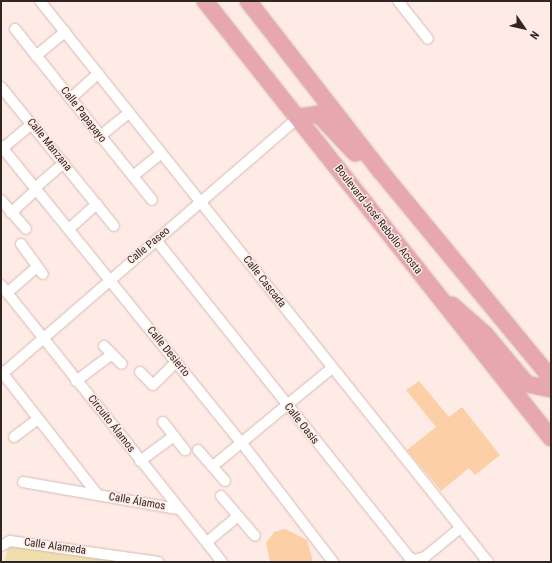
<!DOCTYPE html>
<html>
<head>
<meta charset="utf-8">
<style>
  body { margin:0 }
  #map { position:relative; width:552px; height:563px; overflow:hidden; background:#ffebe5; font-family:"Roboto Condensed",sans-serif }
  div>[style] { position:absolute }
  .green>* { inset:0; background:#f1dead }
  .building>* { inset:0; background:#fccfa6 }
  .roads { filter:drop-shadow(0 0 1px #d2bbb3) drop-shadow(0 0 1px #d2bbb3) }
  .street>* { height:10px; margin:-5px; padding:0 5px; transform-origin:5px; border-radius:5px; background:#fff }
  .primary>* { height:16px; margin:-8px; padding:0 8px; transform-origin:8px; border-radius:8px; background:#e6a7af }
  span { translate:-50% -50%; white-space:nowrap; text-align:center; line-height:1.15; -webkit-text-stroke:3px #ffebe5; paint-order:stroke }
  .street-label { font-size:11px; color:#2f2623 }
  .frame { position:absolute; inset:0; border:2px solid #2f2623; pointer-events:none }
  .north { position:absolute; left:504px; top:8px; width:40px; height:40px; -webkit-text-stroke:3px #ffebe5; paint-order:stroke; rotate:124deg; font-size:11px; font-weight:700; line-height:16px; text-align:center; color:#2f2623 }
  .north::after { content:''; display:block; margin:auto; width:14px; height:18px; background:#2f2623; clip-path:polygon(50% 0,100% 100%,50% 72%,0 100%) }
</style>
</head>
<body>
<div id="map">
  <div class="green">
    <div style="clip-path:polygon(9px 544px,122px 562px,4px 562px)"></div>
  </div>
  <div class="building">
    <div style="clip-path:polygon(419px 381px,449px 417px,462px 407px,500px 455px,475px 475px,469px 468px,441px 491px,407px 450px,436px 427px,406px 390px)"></div>
    <div style="clip-path:polygon(285px 529px,307px 540px,313px 562px,270px 562px,266px 543px,274px 532px)"></div>
  </div>
  <div class="roads">
    <div class="street">
      <div style="left:40px;top:1px;width:718px;rotate:51.39deg"></div>
      <div style="left:398px;top:1px;width:48px;rotate:51.7deg"></div>
      <div style="left:15px;top:29px;width:219px;rotate:51.3deg"></div>
      <div style="left:36px;top:56px;width:38px;rotate:-40deg"></div>
      <div style="left:1px;top:87px;width:179px;rotate:50.9deg"></div>
      <div style="left:70px;top:99px;width:38px;rotate:-42deg"></div>
      <div style="left:99px;top:137px;width:38px;rotate:-39deg"></div>
      <div style="left:1px;top:146px;width:381px;rotate:51deg"></div>
      <div style="left:241px;top:442px;width:151px;rotate:52.5deg"></div>
      <div style="left:3px;top:148px;width:38px;rotate:-40deg"></div>
      <div style="left:133px;top:176px;width:36px;rotate:-39deg"></div>
      <div style="left:35px;top:188px;width:38px;rotate:-41deg"></div>
      <div style="left:1px;top:200px;width:38px;rotate:49deg"></div>
      <div style="left:11px;top:213px;width:34px;rotate:-43deg"></div>
      <div style="left:70px;top:228px;width:36px;rotate:-42deg"></div>
      <div style="left:156px;top:240px;width:406px;rotate:51.4deg"></div>
      <div style="left:409px;top:557px;width:6px;rotate:31deg"></div>
      <div style="left:414px;top:560px;width:11px;rotate:-15deg"></div>
      <div style="left:425px;top:557px;width:45px;rotate:-39.6deg"></div>
      <div style="left:21px;top:244px;width:37px;rotate:54deg"></div>
      <div style="left:1px;top:285px;width:354px;rotate:51.4deg"></div>
      <div style="left:7px;top:293px;width:40px;rotate:-41deg"></div>
      <div style="left:104px;top:346px;width:25px;rotate:45deg"></div>
      <div style="left:1px;top:371px;width:156px;rotate:52deg"></div>
      <div style="left:140px;top:372px;width:18px;rotate:45deg"></div>
      <div style="left:153px;top:385px;width:33px;rotate:-45deg"></div>
      <div style="left:1px;top:375px;width:394px;rotate:-40.9deg"></div>
      <div style="left:76px;top:381px;width:44px;rotate:-36.6deg"></div>
      <div style="left:163px;top:422px;width:36px;rotate:52deg"></div>
      <div style="left:14px;top:437px;width:30px;rotate:-37deg"></div>
      <div style="left:198px;top:450px;width:41px;rotate:48.9deg"></div>
      <div style="left:140px;top:461px;width:42px;rotate:-36.3deg"></div>
      <div style="left:213px;top:466px;width:154px;rotate:-39.5deg"></div>
      <div style="left:23px;top:482px;width:157px;rotate:9.9deg"></div>
      <div style="left:221px;top:496px;width:52px;rotate:49.6deg"></div>
      <div style="left:207px;top:542px;width:40px;rotate:-40deg"></div>
      <div style="left:1px;top:546px;width:10px;rotate:-29deg"></div>
      <div style="left:10px;top:541px;width:150px;rotate:8deg"></div>
    </div>
    <div class="primary">
      <div style="left:205px;top:1px;width:557px;rotate:51.63deg"></div>
      <div style="left:248px;top:1px;width:218px;rotate:52.1deg"></div>
      <div style="left:382px;top:173px;width:266px;rotate:50.5deg"></div>
      <div style="left:299px;top:117px;width:19px;rotate:-9deg"></div>
      <div style="left:318px;top:114px;width:54px;rotate:46.5deg"></div>
      <div style="left:452px;top:305px;width:44px;rotate:41.3deg"></div>
      <div style="left:485px;top:334px;width:65px;rotate:50deg"></div>
      <div style="left:527px;top:384px;width:25px;rotate:12deg"></div>
    </div>
  </div>
  <div class="street-label">
    <span style="left:83px;top:115px;rotate:52deg">Calle Papapayo</span>
    <span style="left:49px;top:145px;rotate:51deg">Calle Manzana</span>
    <span style="left:378px;top:220px;rotate:52deg">Boulevard José Rebollo Acosta</span>
    <span style="left:149px;top:246px;rotate:-40deg">Calle Paseo</span>
    <span style="left:264px;top:282px;rotate:52deg">Calle Cascada</span>
    <span style="left:168px;top:352px;rotate:51deg">Calle Desierto</span>
    <span style="left:111px;top:424px;rotate:52deg">Circuito Álamos</span>
    <span style="left:301px;top:424px;rotate:52deg">Calle Oasis</span>
    <span style="left:137px;top:502px;rotate:10deg">Calle Álamos</span>
    <span style="left:55px;top:547px;rotate:8deg">Calle Alameda</span>
  </div>
  <div class="frame"></div>
  <div class="north">N</div>
</div>
</body>
</html>
